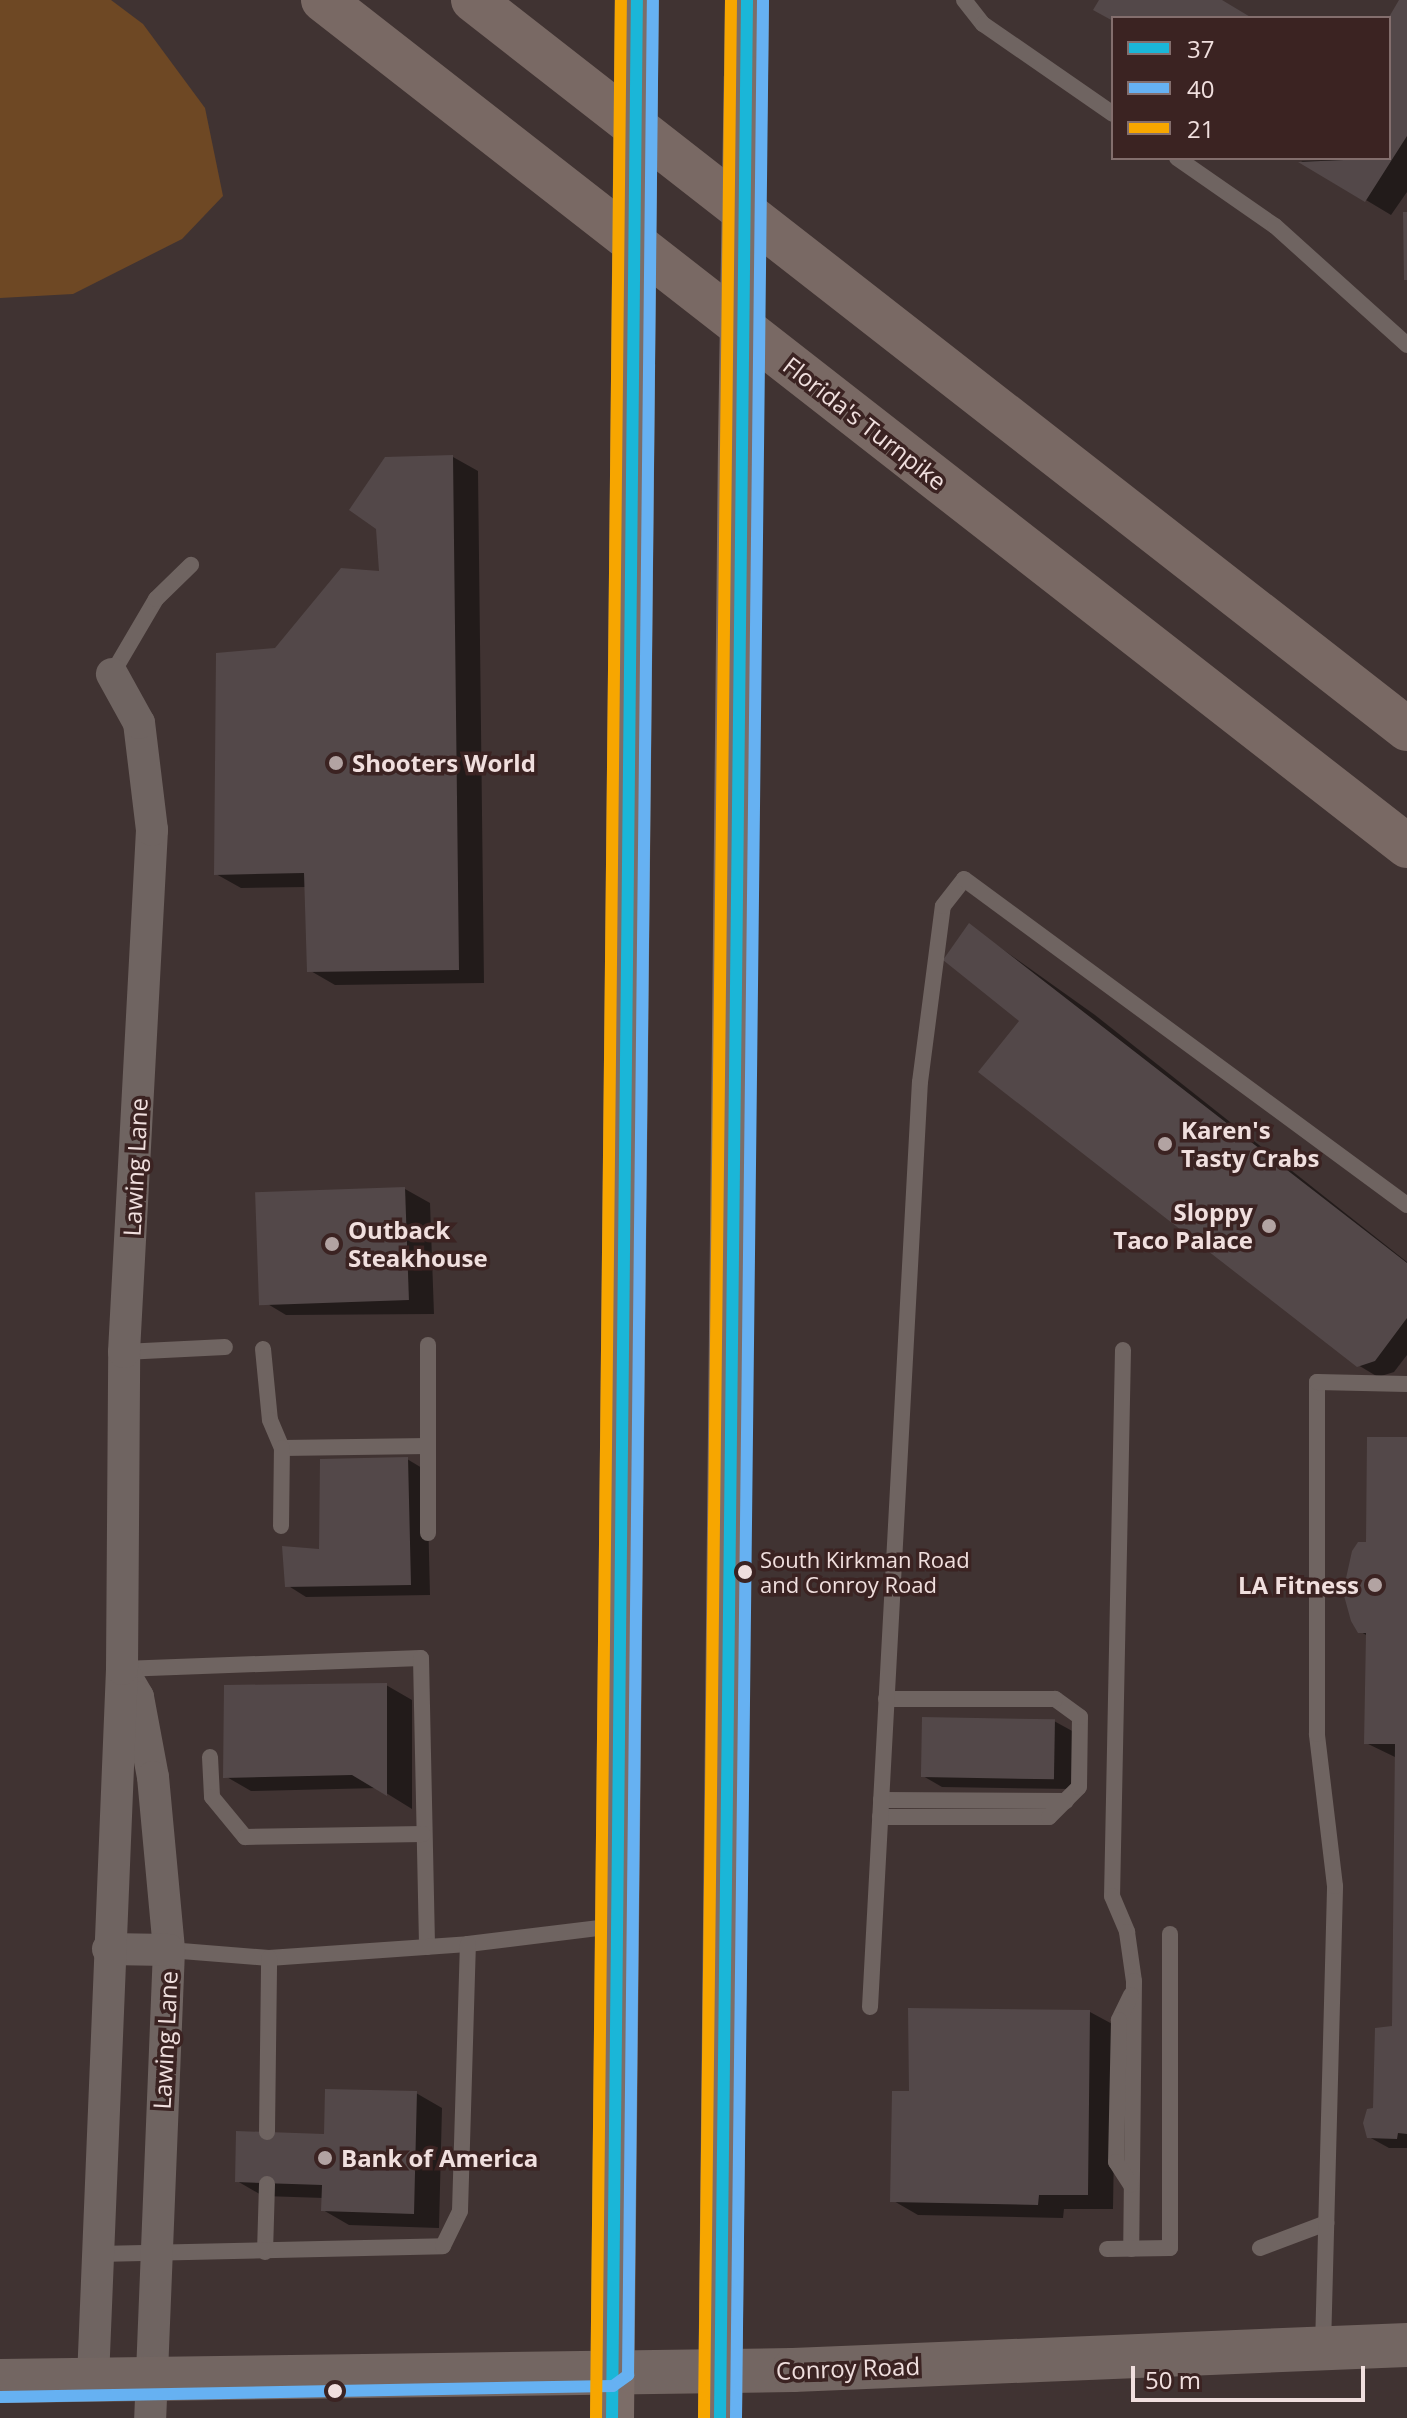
<!DOCTYPE html>
<html>
<head>
<meta charset="utf-8">
<style>
  body { margin:0 }
  #map { position:relative; width:1407px; height:2418px; overflow:hidden; background:#403332; font-family:"Open Sans",sans-serif }
  div>[style] { position:absolute }
  .green>* { inset:0; background:#6e4824 }
  .shadow>* { inset:0; background:#0007 }
  .building>* { inset:0; background:#534849; transform-origin:0 0 }
  .lane>* { height:16px; margin:-8px; padding:0 8px; transform-origin:8px; border-radius:8px; background:#6f6461 }
  .street>* { height:32px; margin:-16px; padding:0 16px; transform-origin:16px; border-radius:16px; background:#6f6461 }
  .secondary>* { height:44px; margin:-22px; padding:0 22px; transform-origin:22px; border-radius:22px; background:#736662 }
  .primary>* { height:44px; margin:-22px; padding:0 22px; transform-origin:22px; border-radius:22px; background:#7c6d68 }
  .highway>* { height:44px; margin:-22px; padding:0 22px; transform-origin:22px; border-radius:22px; background:#796964 }
  .primary-bridge>* { height:44px; margin:-22px; padding:0 22px; transform-origin:22px; border-radius:22px; background:#7c6d68 }
  .bus-1>* { height:12px; margin:-6px; padding:0 6px; transform-origin:6px; border-radius:6px; background:#1ab6d8 }
  .bus-2>* { height:12px; margin:-6px; padding:0 6px; transform-origin:6px; border-radius:6px; background:#66b1f2 }
  .bus-3>* { height:12px; margin:-6px; padding:0 6px; transform-origin:6px; border-radius:6px; background:#f7a600 }
  .dots>* { width:22px; height:22px; translate:-50% -50%; box-sizing:border-box; border:4px solid #3b2322; border-radius:50% }
  span { translate:-50% -50%; white-space:nowrap; text-align:center; line-height:1.15; -webkit-text-stroke:7px #3b2322; paint-order:stroke }
  .bus-label { font-size:22px; color:#f0dfde }
  .left { translate:0 -50%; text-align:left }
  .street-label { font-size:24px; color:#f0dfde }
  .poi-label { font-size:24px; color:#f0dfde; font-weight:700 }
  .right { translate:-100% -50%; text-align:right }
  .legend { position:absolute; left:1111px; top:16px; width:280px; height:144px; box-sizing:border-box; background:#3b2322; border:2px solid #836e6d; margin:0; padding:10px 14px; list-style:none; font-size:24px; color:#f0dfde }
  .legend li { display:flex; align-items:center; gap:16px; height:40px }
  .legend b { width:40px; border:2px solid #836e6d }
  .scale { position:absolute; left:1131px; top:2366px; width:234px; height:36px; box-sizing:border-box; border:4px solid #f0dfde; border-top:0; padding-left:10px; font-size:24px; line-height:28px; white-space:nowrap; color:#f0dfde; -webkit-text-stroke:6px #3b2322; paint-order:stroke }
</style>
</head>
<body>
<div id="map">
  <div class="green">
    <div style="clip-path:polygon(0 0,111px 0,143px 24px,205px 108px,223px 196px,182px 239px,73px 294px,0 298px)"></div>
  </div>
  <div class="shadow">
    <div style="clip-path:polygon(1402px 0,1407px 0,1407px 192px,1391px 215px,1301px 161px,1389px 158px,1389px 20px)"></div>
    <div style="clip-path:polygon(453px 457px,478px 471px,484px 983px,335px 985px,309px 970px,306px 887px,241px 888px,216px 874px,276px 649px,381px 573px)"></div>
    <div style="clip-path:polygon(970px 926px,1095px 1015px,1407px 1262px,1407px 1355px,1394px 1372px,1378px 1377px,1358px 1365px,1022px 1021px)"></div>
    <div style="clip-path:polygon(405px 1189px,430px 1203px,434px 1314px,286px 1315px,261px 1300px)"></div>
    <div style="clip-path:polygon(1407px 1439px,1407px 2148px,1389px 2148px,1369px 2137px,1401px 2029px,1397px 1758px,1366px 1743px,1368px 1636px,1359px 1631px,1368px 1544px)"></div>
    <div style="clip-path:polygon(407px 1459px,427px 1471px,430px 1595px,306px 1597px,287px 1585px)"></div>
    <div style="clip-path:polygon(386px 1685px,412px 1700px,412px 1809px,378px 1788px,251px 1791px,225px 1776px)"></div>
    <div style="clip-path:polygon(1054px 1721px,1074px 1732px,1073px 1789px,942px 1787px,923px 1776px)"></div>
    <div style="clip-path:polygon(1090px 2012px,1116px 2026px,1113px 2209px,1064px 2209px,1063px 2218px,918px 2215px,892px 2200px,911px 2093px)"></div>
    <div style="clip-path:polygon(416px 2093px,442px 2108px,439px 2228px,349px 2225px,323px 2210px,324px 2198px,263px 2196px,237px 2181px)"></div>
  </div>
  <div class="building">
    <div style="clip-path:polygon(1099px 0,1222px 0,1252px 18px,1113px 21px,1093px 10px)"></div>
    <div style="clip-path:polygon(1399px 0,1407px 0,1407px 136px,1365px 202px,1298px 162px,1389px 158px,1389px 17px)"></div>
    <div style="clip-path:polygon(1403px 212px,1407px 212px,1407px 280px,1404px 280px)"></div>
    <div style="clip-path:polygon(453px 455px,459px 970px,307px 972px,304px 873px,214px 875px,216px 653px,275px 648px,341px 568px,379px 571px,376px 529px,349px 510px,385px 457px)"></div>
    <div style="clip-path:polygon(969px 923px,1407px 1263px,1407px 1318px,1375px 1361px,1357px 1367px,978px 1072px,1019px 1021px,943px 960px)"></div>
    <div style="left:405px;top:1187px;width:113px;height:150px;rotate:88deg"></div>
    <div style="clip-path:polygon(1367px 1437px,1407px 1437px,1407px 2134px,1398px 2133px,1397px 2139px,1367px 2138px,1363px 2123px,1367px 2109px,1373px 2108px,1375px 2028px,1392px 2026px,1395px 1744px,1364px 1744px,1366px 1633px,1358px 1633px,1351px 1621px,1343px 1592px,1352px 1551px,1358px 1542px,1366px 1542px)"></div>
    <div style="clip-path:polygon(408px 1457px,411px 1585px,285px 1587px,282px 1546px,319px 1549px,320px 1459px)"></div>
    <div style="clip-path:polygon(387px 1683px,387px 1796px,352px 1775px,223px 1778px,224px 1685px)"></div>
    <div style="left:922px;top:1717px;width:133px;height:60px;rotate:1deg"></div>
    <div style="clip-path:polygon(908px 2008px,1090px 2010px,1088px 2195px,1039px 2195px,1038px 2205px,890px 2202px,892px 2091px,909px 2091px)"></div>
    <div style="clip-path:polygon(325px 2089px,417px 2091px,414px 2214px,321px 2211px,322px 2185px,235px 2182px,236px 2131px,324px 2134px)"></div>
  </div>
  <div class="lane">
    <div style="left:964px;top:0;width:31px;rotate:52deg"></div>
    <div style="left:983px;top:24px;width:158px;rotate:34.7deg"></div>
    <div style="left:1177px;top:158px;width:119px;rotate:34.8deg"></div>
    <div style="left:1275px;top:226px;width:178px;rotate:42deg"></div>
    <div style="left:112px;top:674px;width:87px;rotate:-59.6deg"></div>
    <div style="left:156px;top:599px;width:49px;rotate:-44.2deg"></div>
    <div style="left:263px;top:1349px;width:71px;rotate:84.4deg"></div>
    <div style="left:270px;top:1420px;width:30px;rotate:67deg"></div>
    <div style="left:282px;top:1448px;width:146px;rotate:-0.8deg"></div>
    <div style="left:1123px;top:1350px;width:546px;rotate:91.15deg"></div>
    <div style="left:1112px;top:1896px;width:39px;rotate:67deg"></div>
    <div style="left:1127px;top:1932px;width:49px;rotate:81.9deg"></div>
    <div style="left:1134px;top:1981px;width:268px;rotate:90.6deg"></div>
    <div style="left:124px;top:1352px;width:101px;rotate:-2.8deg"></div>
    <div style="left:281px;top:1526px;width:78px;rotate:-89.3deg"></div>
    <div style="left:428px;top:1533px;width:188px;rotate:-90deg"></div>
    <div style="left:122px;top:1669px;width:299px;rotate:-2.1deg"></div>
    <div style="left:421px;top:1658px;width:289px;rotate:88.8deg"></div>
    <div style="left:210px;top:1757px;width:40px;rotate:87.1deg"></div>
    <div style="left:212px;top:1797px;width:52px;rotate:50.5deg"></div>
    <div style="left:245px;top:1837px;width:178px;rotate:-1deg"></div>
    <div style="left:881px;top:1800px;width:185px;rotate:0.3deg"></div>
    <div style="left:880px;top:1817px;width:169px"></div>
    <div style="left:1049px;top:1817px;width:42px;rotate:-45deg"></div>
    <div style="left:1079px;top:1787px;width:70px;rotate:-89.2deg"></div>
    <div style="left:1080px;top:1717px;width:31px;rotate:-144deg"></div>
    <div style="left:1055px;top:1699px;width:169px;rotate:180deg"></div>
    <div style="left:169px;top:1950px;width:100px;rotate:4.6deg"></div>
    <div style="left:269px;top:1958px;width:199px;rotate:-4deg"></div>
    <div style="left:468px;top:1944px;width:147px;rotate:-7deg"></div>
    <div style="left:1131px;top:1995px;width:28px;rotate:116deg"></div>
    <div style="left:1119px;top:2020px;width:142px;rotate:91.2deg"></div>
    <div style="left:1116px;top:2162px;width:27px;rotate:57deg"></div>
    <div style="left:870px;top:2007px;width:926px;rotate:-86.91deg"></div>
    <div style="left:920px;top:1082px;width:177px;rotate:-82.6deg"></div>
    <div style="left:943px;top:906px;width:34px;rotate:-52deg"></div>
    <div style="left:964px;top:879px;width:550px;rotate:36.35deg"></div>
    <div style="left:267px;top:2132px;width:174px;rotate:-89.3deg"></div>
    <div style="left:1260px;top:2248px;width:71px;rotate:-20.7deg"></div>
    <div style="left:1107px;top:2249px;width:63px;rotate:-0.9deg"></div>
    <div style="left:1170px;top:2248px;width:314px;rotate:-90deg"></div>
    <div style="left:265px;top:2252px;width:68px;rotate:-88.3deg"></div>
    <div style="left:98px;top:2254px;width:345px;rotate:-1.3deg"></div>
    <div style="left:443px;top:2246px;width:39px;rotate:-64deg"></div>
    <div style="left:460px;top:2211px;width:267px;rotate:-88.3deg"></div>
    <div style="left:1323px;top:2347px;width:461px;rotate:-88.5deg"></div>
    <div style="left:1335px;top:1886px;width:153px;rotate:-96.8deg"></div>
    <div style="left:1317px;top:1734px;width:352px;rotate:-90deg"></div>
    <div style="left:1317px;top:1382px;width:90px;rotate:1.3deg"></div>
  </div>
  <div class="street">
    <div style="left:127px;top:1678px;width:22px;rotate:60deg"></div>
    <div style="left:138px;top:1697px;width:81px;rotate:79.4deg"></div>
    <div style="left:153px;top:1777px;width:174px;rotate:84.7deg"></div>
    <div style="left:169px;top:1950px;width:468px;rotate:92.3deg"></div>
    <div style="left:108px;top:1949px;width:61px;rotate:0.9deg"></div>
    <div style="left:93px;top:2379px;width:711px;rotate:-87.66deg"></div>
    <div style="left:122px;top:1669px;width:317px;rotate:-89.6deg"></div>
    <div style="left:124px;top:1352px;width:523px;rotate:-86.93deg"></div>
    <div style="left:152px;top:830px;width:108px;rotate:-96.9deg"></div>
    <div style="left:139px;top:723px;width:56px;rotate:-118.9deg"></div>
  </div>
  <div class="secondary">
    <div style="left:0;top:2381px;width:793px;rotate:-0.79deg"></div>
    <div style="left:793px;top:2370px;width:615px;rotate:-2.33deg"></div>
  </div>
  <div class="primary">
    <div style="left:746px;top:77px;width:77px;rotate:-89.3deg"></div>
    <div style="left:612px;top:2418px;width:2053px;rotate:-89.41deg"></div>
    <div style="left:720px;top:2418px;width:1972px;rotate:-89.42deg"></div>
  </div>
  <div class="highway">
    <div style="left:323px;top:0;width:1375px;rotate:37.97deg"></div>
    <div style="left:473px;top:0;width:1185px;rotate:37.97deg"></div>
  </div>
  <div class="primary-bridge">
    <div style="left:633px;top:365px;width:365px;rotate:-89.4deg"></div>
    <div style="left:740px;top:446px;width:369px;rotate:-89.1deg"></div>
  </div>
  <div class="bus-1">
    <div style="left:612px;top:2418px;width:2418px;rotate:-89.41deg"></div>
    <div style="left:720px;top:2418px;width:2418px;rotate:-89.36deg"></div>
  </div>
  <div class="bus-2">
    <div style="left:0;top:2397px;width:613px;rotate:-1.03deg"></div>
    <div style="left:613px;top:2386px;width:19px;rotate:-36deg"></div>
    <div style="left:628px;top:2375px;width:2375px;rotate:-89.4deg"></div>
    <div style="left:736px;top:2418px;width:2418px;rotate:-89.36deg"></div>
  </div>
  <div class="bus-3">
    <div style="left:596px;top:2418px;width:2418px;rotate:-89.41deg"></div>
    <div style="left:704px;top:2418px;width:2418px;rotate:-89.36deg"></div>
  </div>
  <div class="dots">
    <div style="left:336px;top:763px;background:#b2a3a2"></div>
    <div style="left:1165px;top:1144px;background:#b2a3a2"></div>
    <div style="left:1269px;top:1226px;background:#b2a3a2"></div>
    <div style="left:332px;top:1244px;background:#b2a3a2"></div>
    <div style="left:745px;top:1572px;background:#f0dfde"></div>
    <div style="left:1375px;top:1585px;background:#b2a3a2"></div>
    <div style="left:325px;top:2158px;background:#b2a3a2"></div>
    <div style="left:335px;top:2391px;background:#f0dfde"></div>
  </div>
  <div class="bus-label">
    <span class="left" style="left:760px;top:1572px">South Kirkman Road<br>and Conroy Road</span>
  </div>
  <div class="street-label">
    <span style="left:865px;top:423px;rotate:38deg">Florida's Turnpike</span>
    <span style="left:135px;top:1167px;rotate:-87deg">Lawing Lane</span>
    <span style="left:165px;top:2040px;rotate:-87deg">Lawing Lane</span>
    <span style="left:848px;top:2368px;rotate:-2deg">Conroy Road</span>
  </div>
  <div class="poi-label">
    <span class="left" style="left:352px;top:763px">Shooters World</span>
    <span class="left" style="left:1181px;top:1144px">Karen's<br>Tasty Crabs</span>
    <span class="right" style="left:1253px;top:1226px">Sloppy<br>Taco Palace</span>
    <span class="left" style="left:348px;top:1244px">Outback<br>Steakhouse</span>
    <span class="right" style="left:1359px;top:1585px">LA Fitness</span>
    <span class="left" style="left:341px;top:2158px">Bank of America</span>
  </div>
  <ul class="legend">
  <li><b style="height:10px;background:#1ab6d8"></b>37</li>
  <li><b style="height:10px;background:#66b1f2"></b>40</li>
  <li><b style="height:10px;background:#f7a600"></b>21</li>
  </ul>
  <div class="scale">50 m</div>
</div>
</body>
</html>
